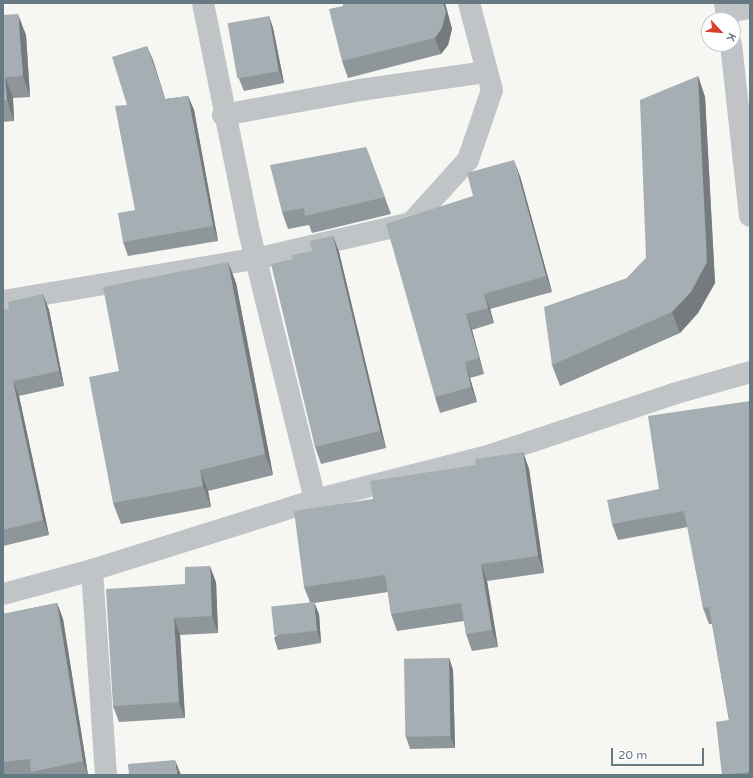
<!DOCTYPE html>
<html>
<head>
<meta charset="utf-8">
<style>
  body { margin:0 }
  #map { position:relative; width:753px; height:778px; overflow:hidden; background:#f6f6f3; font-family:"Varela Round",sans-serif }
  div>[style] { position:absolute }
  .minor>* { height:22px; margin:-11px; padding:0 11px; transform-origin:11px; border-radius:11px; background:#c0c4c7 }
  .tertiary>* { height:22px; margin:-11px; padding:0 11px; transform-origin:11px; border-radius:11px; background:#c0c4c7 }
  .wall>* { inset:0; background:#8e9699 }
  .shaded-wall>* { inset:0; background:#747a7d }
  .building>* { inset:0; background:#a5aeb2; transform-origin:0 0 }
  span { translate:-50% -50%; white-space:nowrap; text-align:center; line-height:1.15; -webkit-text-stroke:4px #fff; paint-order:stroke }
  .frame { position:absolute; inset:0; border:4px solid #677982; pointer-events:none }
  .north { position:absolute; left:701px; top:12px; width:40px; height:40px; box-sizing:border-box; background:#fff; border:1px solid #c2c9cd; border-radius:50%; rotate:116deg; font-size:11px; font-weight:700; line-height:16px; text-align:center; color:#677982 }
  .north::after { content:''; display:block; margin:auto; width:14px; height:18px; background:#da422f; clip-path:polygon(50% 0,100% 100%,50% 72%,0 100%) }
  .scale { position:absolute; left:611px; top:748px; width:93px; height:18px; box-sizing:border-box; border:2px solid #677982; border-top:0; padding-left:5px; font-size:12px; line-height:14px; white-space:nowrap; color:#677982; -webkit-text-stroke:3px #fff; paint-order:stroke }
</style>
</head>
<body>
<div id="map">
  <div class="minor">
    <div style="left:203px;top:3px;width:233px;rotate:78.6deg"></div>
    <div style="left:249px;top:231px;width:277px;rotate:76.2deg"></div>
    <div style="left:727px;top:12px;width:23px;rotate:-10deg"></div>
    <div style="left:223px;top:115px;width:139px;rotate:-10.3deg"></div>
    <div style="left:360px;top:90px;width:128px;rotate:-8.1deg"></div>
    <div style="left:3px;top:301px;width:255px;rotate:-9.5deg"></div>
    <div style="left:255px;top:259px;width:160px;rotate:-13deg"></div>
    <div style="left:411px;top:223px;width:85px;rotate:-47.9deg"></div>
    <div style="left:468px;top:160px;width:74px;rotate:-71.1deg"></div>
    <div style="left:492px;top:90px;width:90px;rotate:-104.8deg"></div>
    <div style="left:92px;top:570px;width:205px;rotate:86.1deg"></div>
  </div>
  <div class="tertiary">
    <div style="left:725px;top:3px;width:17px;rotate:80deg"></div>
    <div style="left:731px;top:44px;width:173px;rotate:83.7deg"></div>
    <div style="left:3px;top:594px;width:92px;rotate:-15.1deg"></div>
    <div style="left:92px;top:570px;width:234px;rotate:-17.4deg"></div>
    <div style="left:315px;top:500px;width:182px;rotate:-14.3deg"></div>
    <div style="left:491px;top:455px;width:192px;rotate:-18.5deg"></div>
    <div style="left:673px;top:394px;width:80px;rotate:-15.9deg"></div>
  </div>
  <div class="wall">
    <div style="clip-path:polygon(343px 3px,445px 3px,452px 29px,448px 45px,441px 54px,348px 78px,342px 61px,343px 6px)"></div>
    <div style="clip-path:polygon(3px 15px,26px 35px,30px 97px,13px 98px,14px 121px,3px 122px)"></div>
    <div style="clip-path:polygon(269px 16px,273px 28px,284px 83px,244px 91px,239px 79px)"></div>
    <div style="clip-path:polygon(147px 46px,165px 99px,188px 96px,194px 110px,218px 241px,128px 256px,123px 242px,135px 210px)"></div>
    <div style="clip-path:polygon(698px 76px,705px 97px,715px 283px,698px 313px,680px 333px,560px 386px,552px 365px,627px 278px,646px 258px)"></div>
    <div style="clip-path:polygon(366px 147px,391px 214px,312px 233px,309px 225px,288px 229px,282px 212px)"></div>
    <div style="clip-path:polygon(520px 176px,552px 292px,490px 309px,494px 323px,472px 330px,484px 374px,470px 378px,477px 402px,440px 413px,435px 397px,473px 196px)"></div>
    <div style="clip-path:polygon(333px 236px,339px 252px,386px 448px,321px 464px,315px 447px,293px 259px,312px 251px)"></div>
    <div style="clip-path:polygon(228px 262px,236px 283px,273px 475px,208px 491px,211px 507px,121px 524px,113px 503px,119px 371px)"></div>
    <div style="clip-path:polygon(43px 294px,49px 310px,64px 386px,19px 396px,49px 535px,3px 546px,3px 310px,9px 309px)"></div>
    <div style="clip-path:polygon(750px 401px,750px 775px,722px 775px,729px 720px,712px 624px,709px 624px,703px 608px,688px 527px,618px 540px,612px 524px,659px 489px)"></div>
    <div style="clip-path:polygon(523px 452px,529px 469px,544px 573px,487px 581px,498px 647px,472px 651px,466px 634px,464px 621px,397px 631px,391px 614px,388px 592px,314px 603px,319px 614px,321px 643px,278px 650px,274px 638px,310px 602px,304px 587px,373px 499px,476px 465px)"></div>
    <div style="clip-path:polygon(216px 582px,218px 633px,180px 635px,185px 718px,119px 722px,113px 706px,185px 584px)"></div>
    <div style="clip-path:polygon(57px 603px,63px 619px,88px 775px,3px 775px,3px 614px)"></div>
    <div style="clip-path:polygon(449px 658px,453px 670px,455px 748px,410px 749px,406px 737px)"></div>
  </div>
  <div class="shaded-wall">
    <div style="clip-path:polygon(443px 3px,445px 3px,452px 29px,448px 45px,441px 54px,435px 38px)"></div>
    <div style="clip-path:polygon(18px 14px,26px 35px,30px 97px,23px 76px)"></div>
    <div style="clip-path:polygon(269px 16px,273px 28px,284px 83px,279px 71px)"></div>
    <div style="clip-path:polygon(147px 46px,153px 60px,170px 114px,165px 99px)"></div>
    <div style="clip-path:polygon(698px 76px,705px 97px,715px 283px,698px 313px,680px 333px,672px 312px)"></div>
    <div style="clip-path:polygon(5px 77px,13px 98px,14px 121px,7px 100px)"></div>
    <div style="clip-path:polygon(188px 96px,194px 110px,218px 241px,213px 226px)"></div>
    <div style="clip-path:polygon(514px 160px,520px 176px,552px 292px,546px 276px)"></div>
    <div style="clip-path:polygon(333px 236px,339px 252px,386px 448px,380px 431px)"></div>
    <div style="clip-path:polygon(228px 262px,236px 283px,273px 475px,265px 454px)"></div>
    <div style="clip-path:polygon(43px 294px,49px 310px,64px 386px,59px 371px)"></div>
    <div style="clip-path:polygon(484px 294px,490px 309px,494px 323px,488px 308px)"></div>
    <div style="clip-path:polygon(466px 314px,472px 330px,484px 374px,479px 358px)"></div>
    <div style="clip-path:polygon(465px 362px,470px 378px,477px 402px,471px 387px)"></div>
    <div style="clip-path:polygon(13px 381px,19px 396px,49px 535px,43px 520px)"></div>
    <div style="clip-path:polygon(523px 452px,529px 469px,544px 573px,538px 556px)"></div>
    <div style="clip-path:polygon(200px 470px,208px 491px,211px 507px,203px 486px)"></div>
    <div style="clip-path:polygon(481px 564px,487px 581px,498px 647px,492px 630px)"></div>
    <div style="clip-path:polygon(210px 566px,216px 582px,218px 633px,212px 616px)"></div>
    <div style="clip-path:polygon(314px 602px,319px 614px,321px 643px,317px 631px)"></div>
    <div style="clip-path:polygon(57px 603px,63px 619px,88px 775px,83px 761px)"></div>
    <div style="clip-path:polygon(174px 618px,180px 635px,185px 718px,179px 702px)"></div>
    <div style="clip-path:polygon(449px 658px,453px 670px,455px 748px,450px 736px)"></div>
    <div style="clip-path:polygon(175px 760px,181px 775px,177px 775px)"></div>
  </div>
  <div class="building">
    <div style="clip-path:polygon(343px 3px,443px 3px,446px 12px,442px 28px,435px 38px,342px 61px,329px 9px,343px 6px)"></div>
    <div style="clip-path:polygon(18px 14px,23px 76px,5px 77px,7px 100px,3px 100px,3px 15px)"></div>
    <div style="left:269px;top:16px;width:56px;height:42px;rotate:80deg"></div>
    <div style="clip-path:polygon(147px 46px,165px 99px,188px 96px,213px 226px,123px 242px,118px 213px,135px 210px,115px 106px,127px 105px,112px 57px)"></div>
    <div style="clip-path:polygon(749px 56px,750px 56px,750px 70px)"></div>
    <div style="clip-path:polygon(698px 76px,707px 262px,691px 292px,672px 312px,552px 365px,544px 307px,627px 278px,646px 258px,640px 100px)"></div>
    <div style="clip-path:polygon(366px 147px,385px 197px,305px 216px,304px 208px,282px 212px,270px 165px)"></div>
    <div style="clip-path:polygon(514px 160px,546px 276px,484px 294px,488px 308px,466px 314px,479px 358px,465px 362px,471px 387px,435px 397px,386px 224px,473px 196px,467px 173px)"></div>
    <div style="clip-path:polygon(333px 236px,380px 431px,315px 447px,271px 264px,293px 259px,292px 255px,312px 251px,310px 241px)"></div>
    <div style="clip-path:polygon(228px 262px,265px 454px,200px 470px,203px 486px,113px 503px,89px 377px,119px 371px,103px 287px)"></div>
    <div style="clip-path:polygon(43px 294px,59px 371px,13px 381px,43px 520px,3px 530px,3px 310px,9px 309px,8px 302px)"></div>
    <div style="clip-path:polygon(750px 401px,750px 772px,722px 775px,716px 722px,729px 720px,709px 607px,703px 608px,684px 511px,612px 524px,607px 500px,659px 489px,648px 416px)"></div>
    <div style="clip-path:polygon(523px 452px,538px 556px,481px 564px,492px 630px,466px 634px,461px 603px,391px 614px,385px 575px,304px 587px,294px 511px,373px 499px,370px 481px,476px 465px,475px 459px)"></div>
    <div style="clip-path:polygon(210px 566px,212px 616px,174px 618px,179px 702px,113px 706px,106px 589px,185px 584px,185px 567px)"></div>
    <div style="left:314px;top:602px;width:29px;height:43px;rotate:84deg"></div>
    <div style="clip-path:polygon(57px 603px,83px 761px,31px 772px,30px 759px,3px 762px,3px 614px)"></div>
    <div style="left:449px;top:658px;width:78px;height:45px;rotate:89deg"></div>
    <div style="clip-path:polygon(175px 760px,177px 775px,129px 775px,128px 764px)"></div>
  </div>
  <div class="frame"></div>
  <div class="north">K</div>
  <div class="scale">20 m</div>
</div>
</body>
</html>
